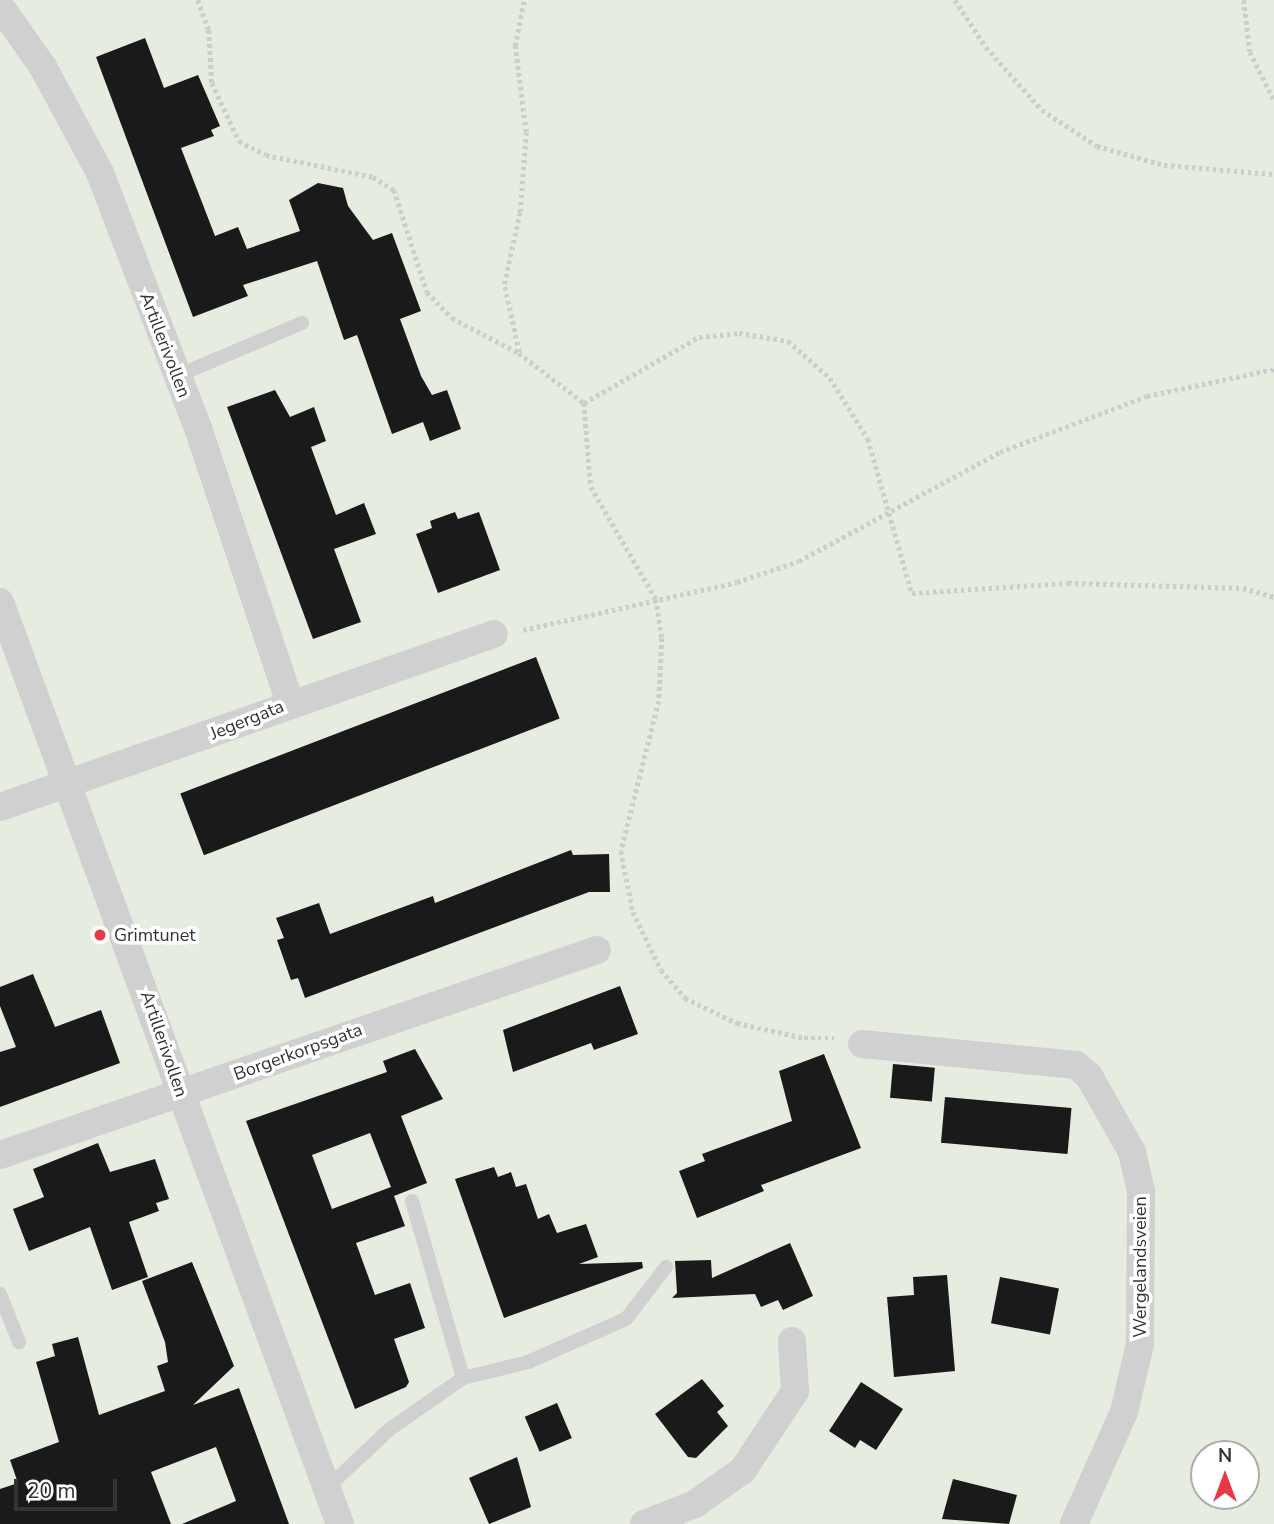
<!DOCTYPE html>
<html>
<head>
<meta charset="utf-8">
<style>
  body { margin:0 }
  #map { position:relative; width:1274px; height:1524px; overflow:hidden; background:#fff; font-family:"Nunito Sans",sans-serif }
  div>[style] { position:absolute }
  .green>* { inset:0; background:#e6ecdf }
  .building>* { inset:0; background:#1a1a1a; transform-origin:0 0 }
  .path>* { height:4.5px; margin-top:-2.25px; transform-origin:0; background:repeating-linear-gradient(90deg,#cdcdcd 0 3.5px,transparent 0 7px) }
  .lane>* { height:14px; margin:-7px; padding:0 7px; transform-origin:7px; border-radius:7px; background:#d0d0d0 }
  .street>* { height:28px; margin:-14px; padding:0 14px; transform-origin:14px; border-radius:14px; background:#d0d0d0 }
  .dots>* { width:19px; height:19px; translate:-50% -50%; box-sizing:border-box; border:4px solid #fff; border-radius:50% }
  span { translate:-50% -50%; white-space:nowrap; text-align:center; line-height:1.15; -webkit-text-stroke:7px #fff; paint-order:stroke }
  .street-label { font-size:18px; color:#333 }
  .poi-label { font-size:18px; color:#333 }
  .left { translate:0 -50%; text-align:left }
  .north { position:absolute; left:1190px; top:1440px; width:70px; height:70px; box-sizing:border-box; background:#fff; border:2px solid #adadad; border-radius:50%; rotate:0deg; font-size:19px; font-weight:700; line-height:28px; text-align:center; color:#333 }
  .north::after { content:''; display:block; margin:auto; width:24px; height:32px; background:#e63946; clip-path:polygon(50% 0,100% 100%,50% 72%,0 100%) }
  .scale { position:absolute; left:14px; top:1479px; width:103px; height:32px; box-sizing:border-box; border:4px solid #333; border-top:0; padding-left:9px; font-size:21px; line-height:24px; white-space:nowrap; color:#333; -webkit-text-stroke:5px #fff; paint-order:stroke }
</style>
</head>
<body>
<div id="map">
  <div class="green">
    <div style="clip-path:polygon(evenodd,0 0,1274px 0,1274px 1524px,0 1524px,0 0,1204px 1454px,1246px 1454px,1246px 1496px,1204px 1496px,1204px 1454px)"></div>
  </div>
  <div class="building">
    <div style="clip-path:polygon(145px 38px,164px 88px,198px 75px,220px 126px,211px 130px,214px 136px,181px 148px,215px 236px,238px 227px,247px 249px,300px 231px,289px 200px,318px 183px,343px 188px,348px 206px,373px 240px,392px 233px,421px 311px,400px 319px,421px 376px,432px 395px,447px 390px,461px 429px,430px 441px,423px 422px,392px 434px,357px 335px,344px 340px,317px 261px,243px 285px,248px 296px,193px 317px,96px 57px)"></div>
    <div style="clip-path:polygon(275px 390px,290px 417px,314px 407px,326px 441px,311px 447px,336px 515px,364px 503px,376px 534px,334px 549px,361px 622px,313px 639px,227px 407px)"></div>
    <div style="clip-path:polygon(455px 512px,458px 519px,479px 512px,500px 570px,438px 593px,416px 534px,432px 528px,430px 521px)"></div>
    <div style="left:536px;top:657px;width:66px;height:381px;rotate:69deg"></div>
    <div style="clip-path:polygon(571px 850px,573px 855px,609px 854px,610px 892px,589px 892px,305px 998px,298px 978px,291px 980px,277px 940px,284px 938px,276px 918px,319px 903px,330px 934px,433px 896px,435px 903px)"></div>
    <div style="clip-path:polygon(33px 974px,55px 1027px,101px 1010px,120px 1063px,0 1107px,0 1052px,16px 1047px,0 1006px,0 987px)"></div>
    <div style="clip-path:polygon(620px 986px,638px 1034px,594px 1050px,591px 1043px,513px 1072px,503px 1030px)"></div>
    <div style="clip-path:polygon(evenodd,415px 1049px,443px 1099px,401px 1116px,427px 1183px,394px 1196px,405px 1226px,356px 1243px,375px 1295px,410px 1283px,425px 1328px,394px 1339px,409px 1382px,406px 1387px,355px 1409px,246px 1121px,387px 1072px,383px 1061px,415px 1049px,370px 1133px,391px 1187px,332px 1209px,312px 1155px,370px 1133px)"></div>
    <div style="clip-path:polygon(824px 1054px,861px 1148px,761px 1185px,764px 1191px,697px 1218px,679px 1171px,705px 1161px,702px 1154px,792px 1121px,779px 1071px)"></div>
    <div style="left:893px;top:1064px;width:42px;height:34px;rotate:5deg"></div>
    <div style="left:945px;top:1097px;width:127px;height:46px;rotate:5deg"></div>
    <div style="clip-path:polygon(98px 1143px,110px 1172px,155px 1159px,169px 1199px,156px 1203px,159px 1211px,129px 1222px,148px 1277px,112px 1290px,90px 1227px,29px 1251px,13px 1209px,44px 1197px,33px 1169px)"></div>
    <div style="clip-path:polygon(494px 1167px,498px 1177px,511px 1172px,516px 1187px,526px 1184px,538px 1219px,549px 1214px,557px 1233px,586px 1224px,598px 1257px,579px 1264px,642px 1262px,643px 1268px,504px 1318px,455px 1179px)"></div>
    <div style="clip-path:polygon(790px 1243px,813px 1296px,783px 1310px,778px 1300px,761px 1307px,755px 1294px,672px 1298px,677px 1293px,675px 1261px,711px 1260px,712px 1278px)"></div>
    <div style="clip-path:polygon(192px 1262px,234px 1366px,193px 1405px,239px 1388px,289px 1524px,182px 1524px,236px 1501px,216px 1447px,151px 1472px,171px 1524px,0 1524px,0 1489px,18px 1483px,10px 1460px,59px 1442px,36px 1362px,55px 1356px,52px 1344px,78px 1337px,99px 1415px,165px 1391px,157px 1366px,168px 1362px,165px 1342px,142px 1281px)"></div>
    <div style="clip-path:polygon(947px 1275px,955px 1371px,894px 1377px,887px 1297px,914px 1295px,913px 1277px)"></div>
    <div style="left:1000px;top:1277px;width:60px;height:47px;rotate:11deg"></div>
    <div style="clip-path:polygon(702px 1379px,724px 1406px,717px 1412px,728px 1426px,696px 1458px,688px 1457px,655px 1414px)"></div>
    <div style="clip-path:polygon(861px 1382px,903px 1409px,876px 1450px,860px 1440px,855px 1448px,829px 1431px)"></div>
    <div style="left:557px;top:1403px;width:38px;height:35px;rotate:67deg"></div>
    <div style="clip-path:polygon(517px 1457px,531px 1507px,489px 1524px,469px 1478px)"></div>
    <div style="clip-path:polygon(953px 1479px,1017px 1495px,1009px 1524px,942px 1519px)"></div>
  </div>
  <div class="path">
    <div style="left:198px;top:0;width:32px;rotate:70deg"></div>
    <div style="left:209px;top:30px;width:53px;rotate:86.8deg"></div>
    <div style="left:212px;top:83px;width:64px;rotate:65deg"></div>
    <div style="left:239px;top:141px;width:30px;rotate:27deg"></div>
    <div style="left:266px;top:155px;width:109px;rotate:11.6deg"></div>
    <div style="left:373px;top:177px;width:25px;rotate:32deg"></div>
    <div style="left:394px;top:190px;width:107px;rotate:72.1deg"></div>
    <div style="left:427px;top:292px;width:36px;rotate:46deg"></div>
    <div style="left:452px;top:318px;width:76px;rotate:27.6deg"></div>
    <div style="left:519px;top:353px;width:82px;rotate:37.6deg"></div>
    <div style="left:584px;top:403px;width:84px;rotate:85.2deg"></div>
    <div style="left:591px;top:487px;width:129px;rotate:59.9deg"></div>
    <div style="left:656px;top:599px;width:39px;rotate:81deg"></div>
    <div style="left:662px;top:638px;width:63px;rotate:92.7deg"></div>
    <div style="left:659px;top:701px;width:155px;rotate:104.2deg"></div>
    <div style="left:621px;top:851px;width:62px;rotate:78.9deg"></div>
    <div style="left:633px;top:912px;width:64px;rotate:64.2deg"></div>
    <div style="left:661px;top:970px;width:37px;rotate:49deg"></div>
    <div style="left:685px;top:998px;width:58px;rotate:25.7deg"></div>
    <div style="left:737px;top:1023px;width:69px;rotate:12.6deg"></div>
    <div style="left:804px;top:1038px;width:30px"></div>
    <div style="left:955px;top:0;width:56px;rotate:56.6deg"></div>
    <div style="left:986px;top:47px;width:84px;rotate:48.4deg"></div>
    <div style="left:1042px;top:110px;width:66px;rotate:33.2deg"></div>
    <div style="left:1097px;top:146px;width:70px;rotate:15.8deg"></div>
    <div style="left:1164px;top:165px;width:110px;rotate:4.7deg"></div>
    <div style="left:1244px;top:0;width:52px;rotate:83.4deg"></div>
    <div style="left:1250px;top:52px;width:54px;rotate:63.4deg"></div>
    <div style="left:519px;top:352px;width:70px;rotate:-102.4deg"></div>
    <div style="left:504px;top:284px;width:74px;rotate:-77.5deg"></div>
    <div style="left:520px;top:212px;width:80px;rotate:-85.7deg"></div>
    <div style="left:526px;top:132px;width:87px;rotate:-97.3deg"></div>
    <div style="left:515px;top:46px;width:47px;rotate:-78.9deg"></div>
    <div style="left:584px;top:403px;width:133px;rotate:-29.9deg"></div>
    <div style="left:699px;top:337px;width:40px;rotate:-5.7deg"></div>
    <div style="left:739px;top:333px;width:50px;rotate:9.3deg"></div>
    <div style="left:788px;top:341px;width:56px;rotate:41.4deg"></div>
    <div style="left:830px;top:378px;width:72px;rotate:58.1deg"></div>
    <div style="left:868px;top:439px;width:160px;rotate:74.1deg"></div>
    <div style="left:912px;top:593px;width:156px;rotate:-3.7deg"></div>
    <div style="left:1068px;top:583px;width:175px;rotate:1.6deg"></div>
    <div style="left:1243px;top:588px;width:32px;rotate:16deg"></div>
    <div style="left:523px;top:630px;width:219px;rotate:-12.6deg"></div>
    <div style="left:737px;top:582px;width:65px;rotate:-18.7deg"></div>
    <div style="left:799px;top:561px;width:229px;rotate:-28.5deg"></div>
    <div style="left:1000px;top:452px;width:157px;rotate:-20.9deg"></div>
    <div style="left:1147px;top:396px;width:130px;rotate:-12deg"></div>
  </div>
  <div class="lane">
    <div style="left:177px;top:376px;width:136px;rotate:-23deg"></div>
    <div style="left:412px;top:1201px;width:184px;rotate:73.9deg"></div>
    <div style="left:0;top:1294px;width:52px;rotate:68.4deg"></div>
    <div style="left:328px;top:1487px;width:85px;rotate:-43.1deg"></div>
    <div style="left:390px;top:1429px;width:89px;rotate:-34.9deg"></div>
    <div style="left:463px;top:1378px;width:67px;rotate:-13.8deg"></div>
    <div style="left:528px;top:1362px;width:107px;rotate:-23.7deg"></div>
    <div style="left:626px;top:1319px;width:66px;rotate:-52.4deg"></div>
  </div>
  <div class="street">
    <div style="left:0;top:6px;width:75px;rotate:54.8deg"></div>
    <div style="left:43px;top:67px;width:120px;rotate:61.7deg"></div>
    <div style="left:100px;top:173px;width:273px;rotate:69deg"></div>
    <div style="left:198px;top:428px;width:290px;rotate:71.5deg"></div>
    <div style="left:0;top:602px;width:983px;rotate:69.76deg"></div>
    <div style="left:0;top:807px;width:523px;rotate:-19.3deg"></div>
    <div style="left:862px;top:1044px;width:215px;rotate:5.6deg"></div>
    <div style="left:1076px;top:1065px;width:17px;rotate:40deg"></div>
    <div style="left:1089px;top:1076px;width:87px;rotate:60.5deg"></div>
    <div style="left:1132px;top:1152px;width:40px;rotate:77deg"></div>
    <div style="left:1141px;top:1191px;width:153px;rotate:90.4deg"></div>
    <div style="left:1140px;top:1344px;width:70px;rotate:103.2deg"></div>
    <div style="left:1124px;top:1412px;width:123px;rotate:114.1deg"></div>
    <div style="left:0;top:1155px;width:631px;rotate:-18.95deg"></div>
    <div style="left:644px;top:1524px;width:55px;rotate:-21.4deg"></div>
    <div style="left:695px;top:1504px;width:59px;rotate:-35.3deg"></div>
    <div style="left:743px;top:1470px;width:95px;rotate:-56.6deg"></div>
    <div style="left:795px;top:1391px;width:50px;rotate:-93.4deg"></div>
  </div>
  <div class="dots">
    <div style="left:100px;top:935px;background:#e63946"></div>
  </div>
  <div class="street-label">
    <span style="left:165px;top:345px;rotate:69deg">Artillerivollen</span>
    <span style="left:247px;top:720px;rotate:-22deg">Jegergata</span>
    <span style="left:164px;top:1044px;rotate:71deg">Artillerivollen</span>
    <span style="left:298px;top:1052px;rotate:-20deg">Borgerkorpsgata</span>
    <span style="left:1140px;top:1267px;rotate:-90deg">Wergelandsveien</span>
  </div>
  <div class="poi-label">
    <span class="left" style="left:114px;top:935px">Grimtunet</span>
  </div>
  <div class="north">N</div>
  <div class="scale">20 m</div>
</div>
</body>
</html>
